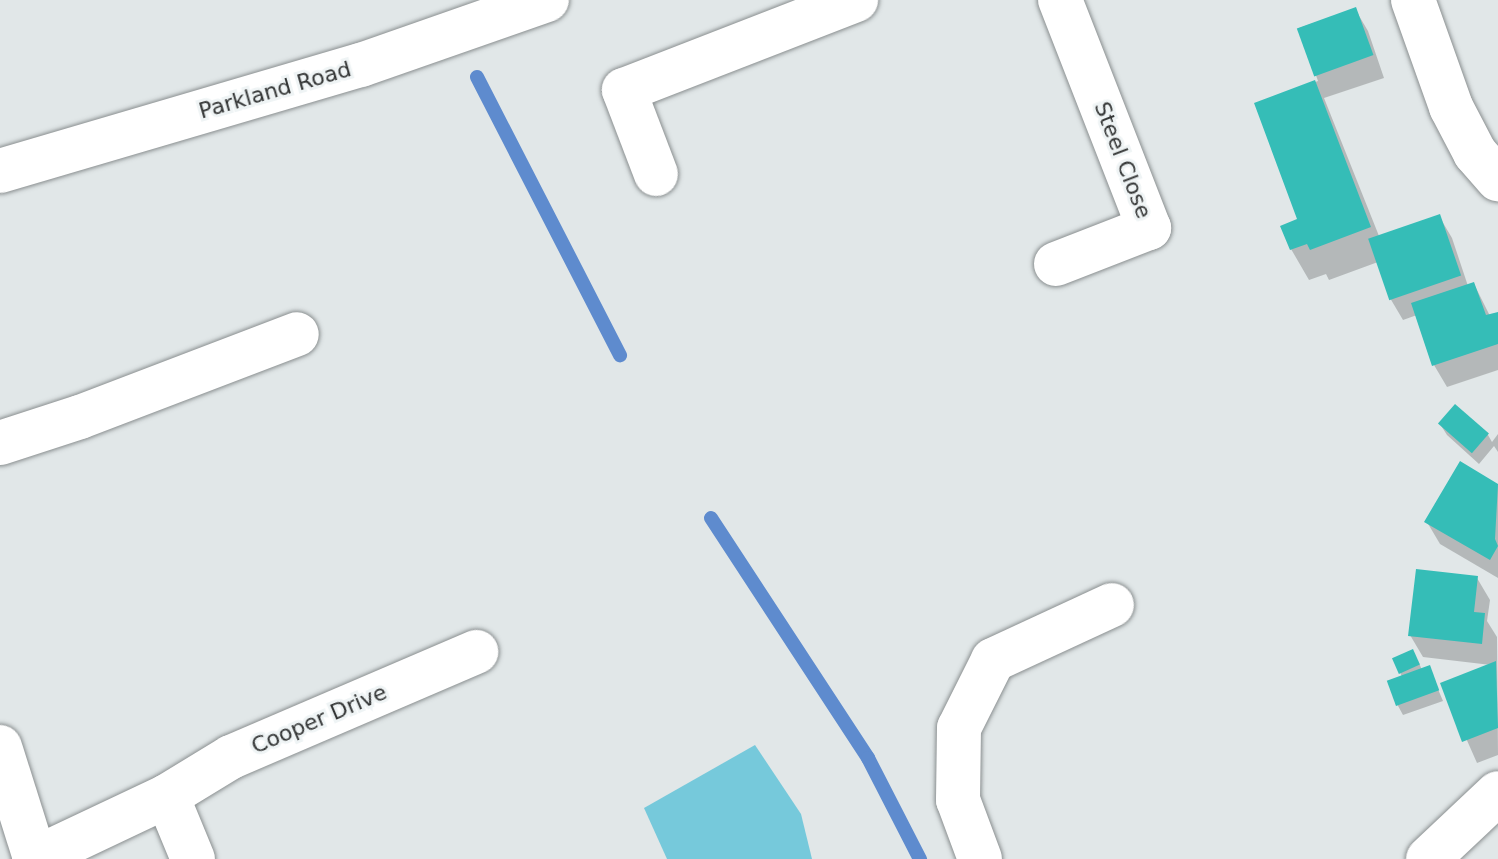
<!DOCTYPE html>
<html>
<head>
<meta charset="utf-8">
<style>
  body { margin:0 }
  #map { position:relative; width:1498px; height:859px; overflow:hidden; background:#e1e7e8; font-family:"DejaVu Sans",sans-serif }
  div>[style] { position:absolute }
  .green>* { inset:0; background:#76c9db }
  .shadow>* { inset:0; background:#0003 }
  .stream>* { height:14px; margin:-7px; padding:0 7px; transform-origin:7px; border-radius:7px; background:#5e8bce }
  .building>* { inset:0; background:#35bdb7; transform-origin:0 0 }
  .roads { filter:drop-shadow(0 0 2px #8a8f90) drop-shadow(0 0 2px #8a8f90) }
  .minor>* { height:44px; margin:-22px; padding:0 22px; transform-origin:22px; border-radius:22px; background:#fff }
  span { translate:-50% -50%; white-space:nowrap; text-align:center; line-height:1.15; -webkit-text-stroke:6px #eff4f5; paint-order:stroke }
  .street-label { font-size:22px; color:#333535 }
</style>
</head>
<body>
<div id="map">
  <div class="green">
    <div style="clip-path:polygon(755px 745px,801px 814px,812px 859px,667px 859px,644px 808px)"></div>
  </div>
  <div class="shadow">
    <div style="clip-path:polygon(1355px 9px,1368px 31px,1384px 78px,1324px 98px,1379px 236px,1439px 216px,1452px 238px,1468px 286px,1474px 284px,1490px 316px,1498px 316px,1498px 370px,1447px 387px,1434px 365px,1417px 315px,1403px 320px,1390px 298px,1378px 262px,1329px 280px,1326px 274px,1309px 280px,1291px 249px,1300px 220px,1256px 105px,1318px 81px,1299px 28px)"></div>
    <div style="clip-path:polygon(1440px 424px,1488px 435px,1492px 442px,1498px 434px,1498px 452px,1494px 446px,1479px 464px,1447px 435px)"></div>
    <div style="clip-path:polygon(1460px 464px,1498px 486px,1498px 578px,1440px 544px,1427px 522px)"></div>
    <div style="clip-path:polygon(1477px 578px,1490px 600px,1487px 621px,1497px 637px,1498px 755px,1477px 763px,1442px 684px,1491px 665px,1423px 657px,1410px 635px)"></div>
    <div style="clip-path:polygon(1419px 663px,1422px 670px,1429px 668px,1443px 701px,1403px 715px,1397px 704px,1402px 677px,1400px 672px)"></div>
  </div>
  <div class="stream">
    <div style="left:477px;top:77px;width:313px;rotate:62.8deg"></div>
    <div style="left:711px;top:518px;width:287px;rotate:56.8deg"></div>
    <div style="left:868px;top:758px;width:114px;rotate:62.8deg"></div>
  </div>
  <div class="building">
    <div style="left:1356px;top:7px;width:51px;height:63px;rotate:70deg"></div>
    <div style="clip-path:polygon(1315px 80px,1371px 227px,1310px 250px,1307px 244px,1290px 250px,1280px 226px,1297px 219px,1254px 103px)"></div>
    <div style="left:1440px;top:214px;width:65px;height:76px;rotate:71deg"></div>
    <div style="clip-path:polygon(1474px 282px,1486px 315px,1498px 312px,1498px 344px,1432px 366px,1411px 303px)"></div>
    <div style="left:1455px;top:404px;width:45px;height:26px;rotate:41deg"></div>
    <div style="clip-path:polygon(1460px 461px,1498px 484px,1495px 539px,1498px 546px,1490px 560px,1424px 522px)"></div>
    <div style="clip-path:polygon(1416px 569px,1478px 576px,1474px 612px,1485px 613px,1482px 644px,1408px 636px)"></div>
    <div style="left:1413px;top:649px;width:17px;height:23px;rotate:66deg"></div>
    <div style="clip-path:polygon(1496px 661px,1498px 728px,1462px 742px,1440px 683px)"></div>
    <div style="left:1430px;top:665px;width:27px;height:46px;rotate:70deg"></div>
  </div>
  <div class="roads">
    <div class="minor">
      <div style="left:1413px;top:0;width:114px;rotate:70.4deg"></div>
      <div style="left:1451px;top:107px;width:52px;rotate:62.4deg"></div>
      <div style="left:1475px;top:153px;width:35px;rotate:49deg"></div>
      <div style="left:0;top:171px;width:376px;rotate:-16.4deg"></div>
      <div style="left:361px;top:65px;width:197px;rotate:-19.3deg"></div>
      <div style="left:656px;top:174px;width:90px;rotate:-110.9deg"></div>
      <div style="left:624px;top:90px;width:249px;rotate:-21.2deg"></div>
      <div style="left:1056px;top:264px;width:100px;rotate:-21.2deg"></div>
      <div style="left:1149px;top:228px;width:245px;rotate:-111.3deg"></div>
      <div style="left:0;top:443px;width:84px;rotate:-18deg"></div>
      <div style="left:80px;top:417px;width:232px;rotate:-20.9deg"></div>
      <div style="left:0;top:747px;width:116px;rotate:72.5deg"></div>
      <div style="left:167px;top:796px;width:68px;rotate:67.6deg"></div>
      <div style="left:34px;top:859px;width:147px;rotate:-25.3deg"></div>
      <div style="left:167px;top:796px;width:75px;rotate:-31.4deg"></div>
      <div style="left:231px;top:757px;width:267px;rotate:-23.2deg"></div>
      <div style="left:980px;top:859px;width:63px;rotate:-110.4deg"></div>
      <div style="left:958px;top:800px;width:72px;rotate:-89.2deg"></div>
      <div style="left:959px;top:728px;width:76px;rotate:-63.4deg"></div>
      <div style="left:993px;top:660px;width:131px;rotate:-24.8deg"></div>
      <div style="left:1428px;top:859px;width:96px;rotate:-43.3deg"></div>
    </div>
  </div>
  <div class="street-label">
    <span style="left:275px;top:90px;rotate:-16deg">Parkland Road</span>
    <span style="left:1123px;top:160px;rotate:69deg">Steel Close</span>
    <span style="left:319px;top:719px;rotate:-23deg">Cooper Drive</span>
  </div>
</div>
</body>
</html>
